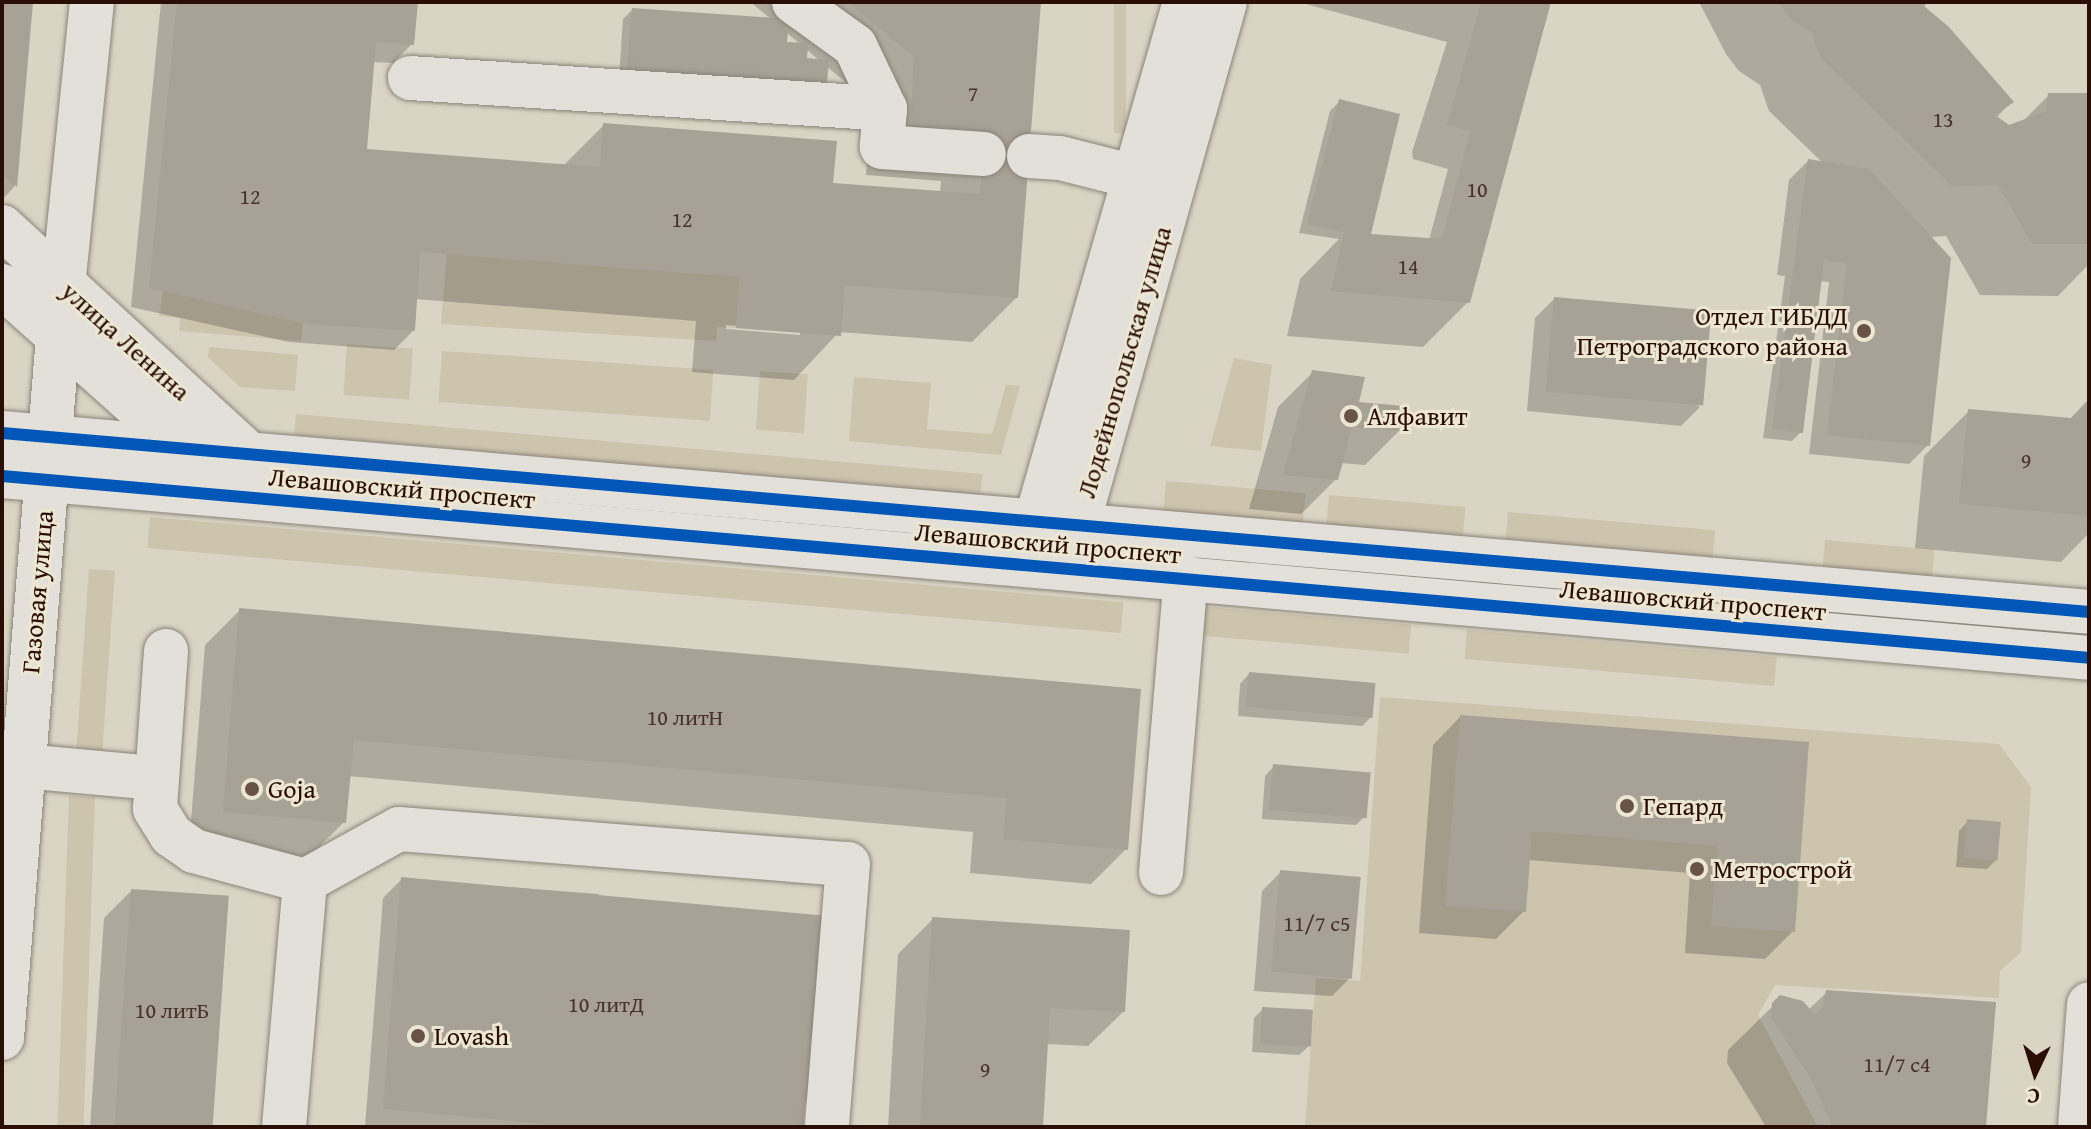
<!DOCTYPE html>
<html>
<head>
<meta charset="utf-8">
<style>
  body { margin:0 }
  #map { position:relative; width:2091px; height:1129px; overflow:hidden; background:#d9d4c4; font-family:"Gentium Book Plus",serif }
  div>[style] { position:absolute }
  .green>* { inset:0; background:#cdc4ae; transform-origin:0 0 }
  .shadow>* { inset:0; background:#0003 }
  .building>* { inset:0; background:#a7a196; transform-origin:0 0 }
  .roads { filter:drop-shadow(0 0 2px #8b847a) drop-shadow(0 0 2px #8b847a) }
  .minor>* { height:44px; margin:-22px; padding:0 22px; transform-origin:22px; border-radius:22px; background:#e2e0d8 }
  .cycleway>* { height:12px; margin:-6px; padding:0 6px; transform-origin:6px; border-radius:6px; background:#0057b8 }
  .dots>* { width:22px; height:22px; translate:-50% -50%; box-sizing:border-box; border:4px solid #ece6d3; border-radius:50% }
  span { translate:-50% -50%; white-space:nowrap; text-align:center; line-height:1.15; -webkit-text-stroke:6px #ece6d3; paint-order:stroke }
  .number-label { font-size:22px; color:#493329 }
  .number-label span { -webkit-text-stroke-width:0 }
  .poi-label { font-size:26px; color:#2a0e05 }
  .right { translate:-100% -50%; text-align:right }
  .left { translate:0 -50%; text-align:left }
  .street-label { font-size:26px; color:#2a0e05 }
  .frame { position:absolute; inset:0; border:4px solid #2a0e05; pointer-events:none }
  .north { position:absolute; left:1995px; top:1033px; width:80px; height:80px; -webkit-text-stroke:6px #ece6d3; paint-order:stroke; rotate:184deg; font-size:22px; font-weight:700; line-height:32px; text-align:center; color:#2a0e05 }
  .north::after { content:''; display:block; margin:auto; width:28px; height:36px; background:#2a0e05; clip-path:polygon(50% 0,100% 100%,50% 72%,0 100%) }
</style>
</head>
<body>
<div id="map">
  <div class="green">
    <div style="left:1114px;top:2px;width:12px;height:131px"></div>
    <div style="clip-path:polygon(447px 254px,740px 277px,736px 328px,717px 327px,716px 341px,441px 324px)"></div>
    <div style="clip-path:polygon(163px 291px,303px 323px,301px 341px,179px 331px,180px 318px,159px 316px)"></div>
    <div style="left:347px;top:344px;width:66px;height:51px;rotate:4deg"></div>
    <div style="clip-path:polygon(209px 347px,298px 355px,295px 391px,240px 387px,208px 357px)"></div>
    <div style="left:442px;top:351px;width:272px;height:51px;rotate:4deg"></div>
    <div style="clip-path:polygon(1234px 358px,1272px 365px,1261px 451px,1210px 446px)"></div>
    <div style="left:760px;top:371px;width:48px;height:59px;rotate:4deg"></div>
    <div style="clip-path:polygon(854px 377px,931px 383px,927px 429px,992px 434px,1006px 385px,1020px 386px,1001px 455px,849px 441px)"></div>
    <div style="left:296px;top:414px;width:689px;height:21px;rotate:5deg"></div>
    <div style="left:1166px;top:481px;width:140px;height:31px;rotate:5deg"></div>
    <div style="left:1329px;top:495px;width:137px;height:32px;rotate:5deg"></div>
    <div style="left:1508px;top:512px;width:208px;height:29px;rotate:5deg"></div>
    <div style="left:150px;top:517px;width:977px;height:31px;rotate:5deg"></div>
    <div style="left:1825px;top:540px;width:110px;height:28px;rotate:5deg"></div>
    <div style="left:89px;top:569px;width:26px;height:185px;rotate:4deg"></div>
    <div style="left:1196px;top:606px;width:216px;height:29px;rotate:5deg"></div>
    <div style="left:1467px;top:630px;width:311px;height:29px;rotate:5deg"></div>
    <div style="clip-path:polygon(1380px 697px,1999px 744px,2031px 787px,2021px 952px,2000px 971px,1999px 998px,1775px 985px,1758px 1015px,1818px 1127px,1305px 1127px,1316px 978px,1360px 981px)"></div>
    <div style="left:69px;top:796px;width:26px;height:332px;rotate:2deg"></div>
  </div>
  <div class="shadow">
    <div style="clip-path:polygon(2px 2px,31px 2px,15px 186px,2px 200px)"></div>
    <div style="clip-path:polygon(evenodd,161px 2px,415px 2px,412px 44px,393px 63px,372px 62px,362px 151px,563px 166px,604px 125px,831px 185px,940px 193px,941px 181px,866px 175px,870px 102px,826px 66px,825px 82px,816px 91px,619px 77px,623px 19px,632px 10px,771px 19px,750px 2px,1039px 2px,1016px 298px,972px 342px,839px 332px,794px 380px,692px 372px,696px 321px,415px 299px,413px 331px,394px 350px,289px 342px,131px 307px,161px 2px,786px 32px,801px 45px,785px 44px,786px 32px,161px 2px,806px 49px,820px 61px,805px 59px,806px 49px,161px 2px,726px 325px,800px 331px,800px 335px,726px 329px,726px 325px)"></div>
    <div style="clip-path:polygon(1298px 2px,1549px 2px,1468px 302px,1423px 347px,1287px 336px,1300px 279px,1339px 239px,1299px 233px,1330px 111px,1340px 101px,1368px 236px,1429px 240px,1448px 169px,1413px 159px,1412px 152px,1447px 42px)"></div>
    <div style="clip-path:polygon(1699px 2px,1928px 2px,1923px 7px,2011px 102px,1996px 118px,2008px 127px,2022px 122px,2049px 95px,2089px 95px,2089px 264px,2058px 296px,1980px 295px,1946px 236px,1929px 237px,1928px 445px,1909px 464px,1809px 454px,1829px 282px,1819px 281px,1801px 432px,1792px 441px,1763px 438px,1785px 276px,1777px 275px,1789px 180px,1808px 161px,1824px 164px,1769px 111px,1760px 85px,1739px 71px,1726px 54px)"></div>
    <div style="clip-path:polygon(1554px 299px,1700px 407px,1681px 426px,1527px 411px,1535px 318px)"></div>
    <div style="clip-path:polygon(1313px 372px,1400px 430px,1365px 465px,1340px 463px,1336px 479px,1301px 514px,1249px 509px,1278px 407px)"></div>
    <div style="clip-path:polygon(2089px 400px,2089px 533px,2061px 562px,1915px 548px,1924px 456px,1969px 411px,2070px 420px)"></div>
    <div style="clip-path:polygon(240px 610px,1139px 690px,1126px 849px,1091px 884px,970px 873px,973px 832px,348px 776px,344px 822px,309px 857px,189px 846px,205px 645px)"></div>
    <div style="clip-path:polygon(1249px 674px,1371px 717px,1362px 726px,1238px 716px,1240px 684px)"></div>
    <div style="clip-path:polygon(1460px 717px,1807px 744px,1793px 931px,1765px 959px,1685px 953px,1690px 873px,1528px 860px,1524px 911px,1496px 939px,1419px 933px,1433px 745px)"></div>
    <div style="clip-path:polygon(1274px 766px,1365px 816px,1356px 825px,1262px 819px,1265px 776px)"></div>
    <div style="clip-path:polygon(1968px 821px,1996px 860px,1987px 869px,1956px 867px,1959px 831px)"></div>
    <div style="clip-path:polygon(1281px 872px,1351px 977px,1332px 996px,1254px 991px,1262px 891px)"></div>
    <div style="clip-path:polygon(402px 879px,599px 894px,599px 900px,812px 1095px,803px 1104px,801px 1127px,365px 1127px,383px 898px)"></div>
    <div style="clip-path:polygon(131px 891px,212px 1127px,90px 1127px,104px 918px)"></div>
    <div style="clip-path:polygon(933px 919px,1123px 1012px,1088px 1046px,1046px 1044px,1041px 1127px,888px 1127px,898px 954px)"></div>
    <div style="clip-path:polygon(1827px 992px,1984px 1127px,1766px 1127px,1727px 1063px,1728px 1050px,1781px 998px,1808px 1010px)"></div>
    <div style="clip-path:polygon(1263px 1009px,1309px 1046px,1299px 1055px,1252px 1052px,1254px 1018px)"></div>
  </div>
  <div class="building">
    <div style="clip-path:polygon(2px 2px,33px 2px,17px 187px,2px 174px)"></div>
    <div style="clip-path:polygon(177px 2px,418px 2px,414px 45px,376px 42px,367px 149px,600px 167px,603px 123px,837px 141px,833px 183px,980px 194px,985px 136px,910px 131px,914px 57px,848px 2px,1041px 2px,1018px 298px,845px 285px,841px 336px,736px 328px,740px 277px,420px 252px,415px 331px,309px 324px,149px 288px)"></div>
    <div style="clip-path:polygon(1481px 2px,1551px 2px,1470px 303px,1331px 291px,1344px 232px,1307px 224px,1339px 99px,1400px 114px,1371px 234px,1442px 239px,1470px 131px,1447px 125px)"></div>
    <div style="clip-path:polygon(1778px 2px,1928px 2px,1924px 6px,1949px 27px,2014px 102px,1995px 115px,2009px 125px,2046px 111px,2048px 93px,2089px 93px,2089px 244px,2032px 244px,1998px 185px,1952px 186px,1821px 58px,1811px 32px,1791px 19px)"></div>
    <div style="clip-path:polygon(632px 8px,789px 19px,787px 42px,808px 43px,807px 58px,829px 60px,827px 83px,627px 69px)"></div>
    <div style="clip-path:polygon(1808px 159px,1869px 169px,1951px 258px,1930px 446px,1827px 435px,1847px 263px,1824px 260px,1803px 433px,1772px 429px)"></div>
    <div style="left:1554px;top:297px;width:158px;height:95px;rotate:5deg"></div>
    <div style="clip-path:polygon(1312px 370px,1365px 377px,1359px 402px,1404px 406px,1402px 431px,1352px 427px,1338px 480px,1283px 475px)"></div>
    <div style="clip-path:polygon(2089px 399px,2089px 516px,1959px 504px,1968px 409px,2071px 418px)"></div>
    <div style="clip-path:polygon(239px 608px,1141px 689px,1128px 850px,1003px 839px,1007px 798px,354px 740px,346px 823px,223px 812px)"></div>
    <div style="left:1249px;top:672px;width:127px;height:35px;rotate:5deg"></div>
    <div style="clip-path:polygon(1460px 715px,1809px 742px,1795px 932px,1711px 926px,1717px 846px,1532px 831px,1526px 912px,1445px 906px)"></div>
    <div style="left:1273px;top:764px;width:98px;height:46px;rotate:5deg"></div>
    <div style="left:1967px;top:819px;width:34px;height:39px;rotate:5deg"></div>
    <div style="left:1280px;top:870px;width:81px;height:102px;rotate:5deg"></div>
    <div style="clip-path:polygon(401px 877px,828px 916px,814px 1095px,806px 1095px,803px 1127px,577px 1127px,383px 1109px)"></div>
    <div style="left:131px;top:889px;width:98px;height:239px;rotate:4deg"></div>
    <div style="clip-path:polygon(932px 917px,1130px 930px,1125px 1012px,1050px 1008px,1043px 1127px,920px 1127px)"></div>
    <div style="clip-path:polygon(1826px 990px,1996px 1002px,1986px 1127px,1833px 1127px,1811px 1079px,1771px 1017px,1772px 1003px,1780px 995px,1803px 1001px,1815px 1015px,1823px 1007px)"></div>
    <div style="left:1262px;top:1007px;width:51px;height:37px;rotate:3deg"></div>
  </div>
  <div class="roads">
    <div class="minor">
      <div style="left:794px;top:2px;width:75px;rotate:35.8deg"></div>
      <div style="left:855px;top:46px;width:70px;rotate:64.5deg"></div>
      <div style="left:885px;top:109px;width:38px;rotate:95deg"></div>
      <div style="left:882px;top:147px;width:102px;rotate:3.9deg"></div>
      <div style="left:410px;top:78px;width:476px;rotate:3.7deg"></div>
      <div style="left:1029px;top:156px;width:31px;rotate:4deg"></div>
      <div style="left:1060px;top:158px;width:106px;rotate:14.2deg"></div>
      <div style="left:2px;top:227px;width:337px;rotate:42.6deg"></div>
      <div style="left:2px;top:286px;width:254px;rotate:41.8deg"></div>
      <div style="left:2px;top:433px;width:2095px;rotate:4.9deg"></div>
      <div style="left:2px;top:476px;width:2095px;rotate:4.98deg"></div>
      <div style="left:1043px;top:549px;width:26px;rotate:-108deg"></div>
      <div style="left:1035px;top:524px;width:543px;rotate:-73.97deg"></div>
      <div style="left:1060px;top:550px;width:29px;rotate:-54deg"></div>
      <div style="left:1077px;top:527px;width:545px;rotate:-74.26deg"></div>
      <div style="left:166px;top:651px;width:158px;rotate:94deg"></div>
      <div style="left:155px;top:809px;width:31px;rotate:58deg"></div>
      <div style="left:171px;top:835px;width:28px;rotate:35deg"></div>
      <div style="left:194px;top:851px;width:115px;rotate:15.1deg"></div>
      <div style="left:23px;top:766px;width:133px;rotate:5.2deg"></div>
      <div style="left:1161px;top:873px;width:297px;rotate:-85.2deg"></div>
      <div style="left:2px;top:1038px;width:704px;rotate:-85.44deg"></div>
      <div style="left:58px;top:336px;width:336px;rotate:-84.2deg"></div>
      <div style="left:284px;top:1127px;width:247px;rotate:-85.1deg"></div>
      <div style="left:305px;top:881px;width:107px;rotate:-29deg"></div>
      <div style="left:399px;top:829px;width:450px;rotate:4.5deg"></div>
      <div style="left:848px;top:864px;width:264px;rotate:94.6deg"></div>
      <div style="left:2080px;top:1127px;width:123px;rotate:-85.8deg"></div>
    </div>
  </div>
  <div class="cycleway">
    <div style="left:2px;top:433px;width:2095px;rotate:4.9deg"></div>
    <div style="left:2px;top:476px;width:2095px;rotate:4.98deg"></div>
  </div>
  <div class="dots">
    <div style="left:1864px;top:331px;background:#675348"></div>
    <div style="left:1351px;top:416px;background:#675348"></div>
    <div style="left:252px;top:789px;background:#675348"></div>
    <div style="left:1627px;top:806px;background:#675348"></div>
    <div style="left:1697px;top:869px;background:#675348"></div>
    <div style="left:418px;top:1036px;background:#675348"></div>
  </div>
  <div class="number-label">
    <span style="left:973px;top:94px">7</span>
    <span style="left:1943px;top:120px">13</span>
    <span style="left:1477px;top:190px">10</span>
    <span style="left:250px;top:197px">12</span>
    <span style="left:682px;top:220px">12</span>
    <span style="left:1408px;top:267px">14</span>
    <span style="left:2026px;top:461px">9</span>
    <span style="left:685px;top:718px">10 литН</span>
    <span style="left:1317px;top:924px">11/7 с5</span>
    <span style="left:606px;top:1005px">10 литД</span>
    <span style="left:172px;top:1011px">10 литБ</span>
    <span style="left:1897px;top:1065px">11/7 с4</span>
    <span style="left:985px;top:1070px">9</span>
  </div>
  <div class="poi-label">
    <span class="right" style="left:1848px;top:331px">Отдел ГИБДД<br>Петроградского района</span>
    <span class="left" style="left:1367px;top:416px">Алфавит</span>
    <span class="left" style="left:268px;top:789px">Goja</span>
    <span class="left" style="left:1643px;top:806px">Гепард</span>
    <span class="left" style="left:1713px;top:869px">Метрострой</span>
    <span class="left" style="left:434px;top:1036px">Lovash</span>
  </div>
  <div class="street-label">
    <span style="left:126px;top:341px;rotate:42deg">улица Ленина</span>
    <span style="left:1124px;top:362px;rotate:-74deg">Лодейнопольская улица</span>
    <span style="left:402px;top:488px;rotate:5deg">Левашовский проспект</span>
    <span style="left:1048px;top:543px;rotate:5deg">Левашовский проспект</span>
    <span style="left:37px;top:592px;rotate:-85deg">Газовая улица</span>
    <span style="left:1693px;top:600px;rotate:5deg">Левашовский проспект</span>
  </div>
  <div class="frame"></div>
  <div class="north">С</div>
</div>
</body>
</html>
